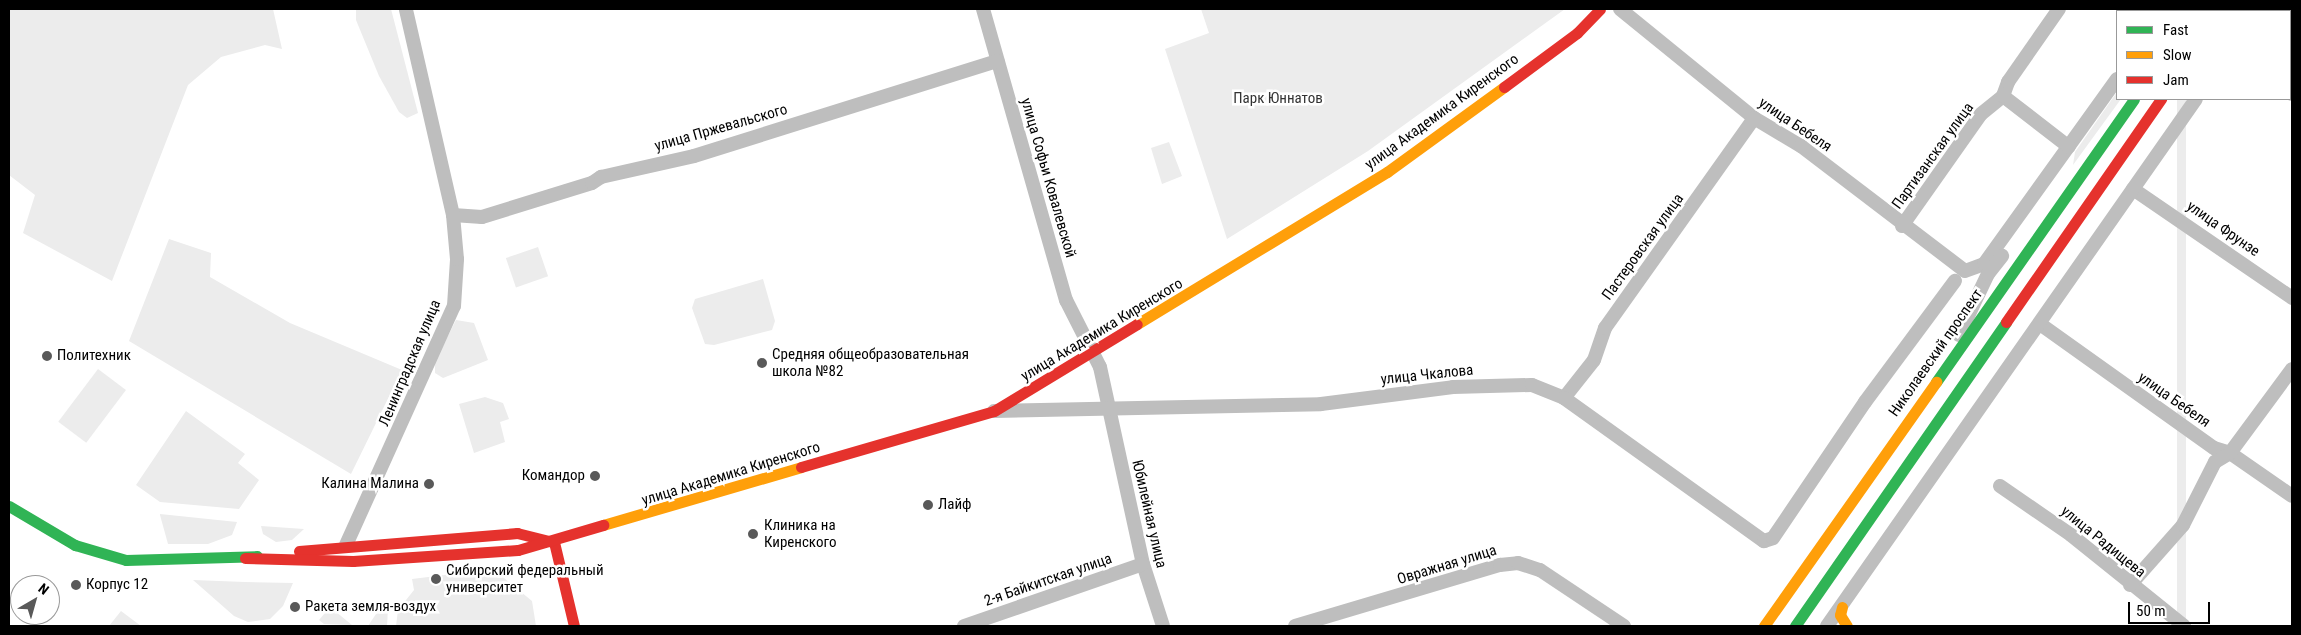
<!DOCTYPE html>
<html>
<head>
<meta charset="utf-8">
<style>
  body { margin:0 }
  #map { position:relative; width:2301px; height:635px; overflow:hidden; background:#fff; font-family:"Roboto Condensed",sans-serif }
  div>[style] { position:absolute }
  .green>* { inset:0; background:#ececec; transform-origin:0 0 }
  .street>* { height:14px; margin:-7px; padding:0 7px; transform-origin:7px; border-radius:7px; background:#bebebe }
  .fast>* { height:11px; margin:-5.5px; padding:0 5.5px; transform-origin:5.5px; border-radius:5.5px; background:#30b455 }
  .slow>* { height:11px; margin:-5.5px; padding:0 5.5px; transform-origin:5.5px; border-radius:5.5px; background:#ff9f0a }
  .jam>* { height:11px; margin:-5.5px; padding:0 5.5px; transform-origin:5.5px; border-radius:5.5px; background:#e5322d }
  .dots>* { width:14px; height:14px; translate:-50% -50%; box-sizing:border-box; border:2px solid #fff; border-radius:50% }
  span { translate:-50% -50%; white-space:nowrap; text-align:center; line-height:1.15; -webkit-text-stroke:5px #fff; paint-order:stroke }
  .park-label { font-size:15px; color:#333 }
  .street-label { font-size:15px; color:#000 }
  .poi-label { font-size:15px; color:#000 }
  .left { translate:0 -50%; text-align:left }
  .right { translate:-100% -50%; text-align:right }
  .frame { position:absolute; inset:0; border:10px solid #000; pointer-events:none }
  .legend { position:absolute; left:2116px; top:10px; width:175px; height:90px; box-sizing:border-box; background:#fff; border:1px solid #999; margin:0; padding:6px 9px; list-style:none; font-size:15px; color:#000 }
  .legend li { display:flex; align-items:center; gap:10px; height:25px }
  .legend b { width:25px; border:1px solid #999 }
  .north { position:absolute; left:10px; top:575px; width:50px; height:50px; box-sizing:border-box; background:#fff; border:1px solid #999; border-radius:50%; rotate:38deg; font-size:14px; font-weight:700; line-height:20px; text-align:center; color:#000 }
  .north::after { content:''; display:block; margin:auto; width:18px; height:22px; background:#595959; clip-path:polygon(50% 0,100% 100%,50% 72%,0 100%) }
  .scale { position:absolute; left:2128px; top:602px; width:82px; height:22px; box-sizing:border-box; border:2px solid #000; border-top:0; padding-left:6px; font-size:15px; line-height:18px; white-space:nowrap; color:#000; -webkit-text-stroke:4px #fff; paint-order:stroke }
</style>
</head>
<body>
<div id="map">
  <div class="green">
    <div style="clip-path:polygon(9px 9px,273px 9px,282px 49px,265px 45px,221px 57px,188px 85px,112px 281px,23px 233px,35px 195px,9px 175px)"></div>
    <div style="clip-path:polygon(356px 9px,391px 9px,418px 113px,407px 118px,399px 112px,379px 76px,356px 20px)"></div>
    <div style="clip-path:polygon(1201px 9px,1565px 9px,1368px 151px,1227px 239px,1165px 49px,1209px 33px)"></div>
    <div style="clip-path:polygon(2117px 92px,2117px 99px,2121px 99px,2073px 165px,2075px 152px)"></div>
    <div style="left:2177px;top:99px;width:9px;height:643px"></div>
    <div style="clip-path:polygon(1169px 142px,1182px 176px,1162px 184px,1151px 148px)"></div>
    <div style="clip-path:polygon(169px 239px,211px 253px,210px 277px,290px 323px,402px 370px,351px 474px,129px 341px)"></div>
    <div style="left:538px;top:247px;width:31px;height:34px;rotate:71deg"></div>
    <div style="clip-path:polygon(763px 279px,775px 321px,772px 330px,714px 345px,705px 344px,692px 308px,695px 299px)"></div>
    <div style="clip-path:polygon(456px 320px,474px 323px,488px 360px,443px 378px,435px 373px,435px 362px)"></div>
    <div style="left:98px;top:369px;width:35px;height:66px;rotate:37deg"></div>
    <div style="clip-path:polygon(485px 397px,503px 403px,509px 419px,500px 422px,505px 442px,474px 453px,459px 404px)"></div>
    <div style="clip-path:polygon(186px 411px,245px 454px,238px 463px,259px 480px,239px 509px,160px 502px,136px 485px)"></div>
    <div style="clip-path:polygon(160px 515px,160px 514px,237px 522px,232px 535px,208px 544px,168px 544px)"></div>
    <div style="clip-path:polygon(261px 526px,304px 529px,292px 540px,276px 542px,263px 534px)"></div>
    <div style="clip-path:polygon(493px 569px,532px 601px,536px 626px,396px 626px,398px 610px,414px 590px,412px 579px)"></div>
    <div style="clip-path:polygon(193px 580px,245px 582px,293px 583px,283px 606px,270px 619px,248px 622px,234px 616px)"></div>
    <div style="clip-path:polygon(330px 607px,352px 625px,324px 624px,319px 620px)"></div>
    <div style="clip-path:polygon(388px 609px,387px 626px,368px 626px,376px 614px)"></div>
    <div style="clip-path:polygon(121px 611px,141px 626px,109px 626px)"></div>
  </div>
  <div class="street">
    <div style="left:983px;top:9px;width:303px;rotate:74.1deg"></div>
    <div style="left:1066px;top:300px;width:75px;rotate:63.1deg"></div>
    <div style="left:1100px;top:367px;width:202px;rotate:77.7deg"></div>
    <div style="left:1143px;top:564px;width:65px;rotate:72.1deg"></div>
    <div style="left:1620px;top:9px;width:173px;rotate:39.1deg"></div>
    <div style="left:1754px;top:118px;width:55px;rotate:30.8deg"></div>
    <div style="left:1801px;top:146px;width:206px;rotate:37.3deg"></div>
    <div style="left:1965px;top:271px;width:20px;rotate:-20deg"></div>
    <div style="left:1984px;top:264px;width:228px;rotate:-54.3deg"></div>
    <div style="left:2162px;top:11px;width:3px;rotate:-45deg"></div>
    <div style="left:2258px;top:11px;width:3px;rotate:-45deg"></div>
    <div style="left:2290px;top:93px;width:2px;rotate:27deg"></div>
    <div style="left:2003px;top:96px;width:83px;rotate:37.7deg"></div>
    <div style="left:2133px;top:189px;width:193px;rotate:34.4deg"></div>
    <div style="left:453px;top:215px;width:29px;rotate:4deg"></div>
    <div style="left:482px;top:217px;width:115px;rotate:-17.2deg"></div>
    <div style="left:592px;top:183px;width:11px;rotate:-34deg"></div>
    <div style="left:601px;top:177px;width:95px;rotate:-12.7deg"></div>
    <div style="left:694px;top:156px;width:318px;rotate:-17.4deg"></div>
    <div style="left:1902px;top:226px;width:137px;rotate:-54.8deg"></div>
    <div style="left:1981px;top:114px;width:28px;rotate:-39deg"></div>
    <div style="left:2003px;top:96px;width:15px;rotate:-70deg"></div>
    <div style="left:2008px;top:82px;width:89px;rotate:-55.1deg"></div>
    <div style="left:2040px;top:324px;width:214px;rotate:35.5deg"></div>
    <div style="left:2214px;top:448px;width:17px;rotate:17deg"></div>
    <div style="left:2230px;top:453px;width:75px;rotate:34.7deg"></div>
    <div style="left:1959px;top:335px;width:68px;rotate:-64.6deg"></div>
    <div style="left:1988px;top:274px;width:23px;rotate:-52deg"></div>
    <div style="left:1564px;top:398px;width:48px;rotate:-51.7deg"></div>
    <div style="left:1594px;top:360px;width:34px;rotate:-71deg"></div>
    <div style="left:1605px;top:328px;width:257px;rotate:-54.6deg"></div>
    <div style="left:994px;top:411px;width:327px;rotate:-1.2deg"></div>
    <div style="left:1321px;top:404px;width:133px;rotate:-7.3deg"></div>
    <div style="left:1453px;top:387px;width:79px;rotate:-1.5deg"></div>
    <div style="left:1532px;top:385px;width:35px;rotate:22deg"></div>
    <div style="left:1564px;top:398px;width:246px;rotate:35.6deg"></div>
    <div style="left:1764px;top:541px;width:9px;rotate:-18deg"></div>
    <div style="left:1773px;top:538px;width:164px;rotate:-55.9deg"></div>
    <div style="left:1865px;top:402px;width:151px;rotate:-53.4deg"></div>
    <div style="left:2000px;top:486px;width:86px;rotate:34.6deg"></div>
    <div style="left:2071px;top:535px;width:145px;rotate:38.8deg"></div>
    <div style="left:346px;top:545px;width:262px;rotate:-65.7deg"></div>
    <div style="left:454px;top:306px;width:47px;rotate:-86.3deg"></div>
    <div style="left:457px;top:259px;width:44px;rotate:-95.2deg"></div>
    <div style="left:453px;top:215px;width:211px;rotate:-102.9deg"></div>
    <div style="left:2130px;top:585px;width:80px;rotate:-48.5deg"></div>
    <div style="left:2183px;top:525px;width:71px;rotate:-63.1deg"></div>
    <div style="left:2215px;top:462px;width:17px;rotate:-31deg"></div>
    <div style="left:2230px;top:453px;width:104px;rotate:-53.6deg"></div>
    <div style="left:964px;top:626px;width:189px;rotate:-19.1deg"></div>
    <div style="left:1295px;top:626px;width:214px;rotate:-16.6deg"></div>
    <div style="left:1500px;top:565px;width:18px;rotate:-6deg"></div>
    <div style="left:1518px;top:563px;width:23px;rotate:18deg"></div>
    <div style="left:1540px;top:570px;width:101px;rotate:33.7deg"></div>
    <div style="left:1827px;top:626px;width:643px;rotate:-55deg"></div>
  </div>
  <div class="fast">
    <div style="left:1936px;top:382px;width:345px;rotate:-55deg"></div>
    <div style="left:9px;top:506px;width:77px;rotate:30.6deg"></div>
    <div style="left:75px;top:545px;width:53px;rotate:16.4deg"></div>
    <div style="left:126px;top:560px;width:131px;rotate:-1.7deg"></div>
    <div style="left:1795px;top:626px;width:370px;rotate:-55.2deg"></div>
  </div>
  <div class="slow">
    <div style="left:1137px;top:324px;width:293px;rotate:-31.3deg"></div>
    <div style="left:1387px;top:172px;width:145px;rotate:-36deg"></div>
    <div style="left:603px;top:525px;width:206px;rotate:-16.3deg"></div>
    <div style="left:1842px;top:607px;width:8px;rotate:104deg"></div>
    <div style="left:1840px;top:615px;width:13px;rotate:58deg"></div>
    <div style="left:1764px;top:626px;width:299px;rotate:-54.8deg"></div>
  </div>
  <div class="jam">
    <div style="left:2197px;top:11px;width:2px;rotate:-63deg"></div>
    <div style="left:2222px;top:11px;width:2px;rotate:-63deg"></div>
    <div style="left:1504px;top:87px;width:91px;rotate:-36.5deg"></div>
    <div style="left:1577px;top:33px;width:33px;rotate:-46deg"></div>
    <div style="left:2006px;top:322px;width:272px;rotate:-55.2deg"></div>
    <div style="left:801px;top:467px;width:201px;rotate:-16.2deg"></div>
    <div style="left:994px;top:411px;width:167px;rotate:-31.3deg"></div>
    <div style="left:554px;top:542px;width:86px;rotate:76.6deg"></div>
    <div style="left:299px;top:551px;width:219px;rotate:-4.7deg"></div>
    <div style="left:517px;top:533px;width:34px;rotate:14deg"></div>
    <div style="left:245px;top:558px;width:108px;rotate:1.6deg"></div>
    <div style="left:353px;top:561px;width:165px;rotate:-3.8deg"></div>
    <div style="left:518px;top:550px;width:89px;rotate:-16.4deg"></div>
  </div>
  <div class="dots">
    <div style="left:47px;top:356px;background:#595959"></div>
    <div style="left:762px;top:363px;background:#595959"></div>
    <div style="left:595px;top:476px;background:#595959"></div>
    <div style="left:429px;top:484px;background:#595959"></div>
    <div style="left:928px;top:505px;background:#595959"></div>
    <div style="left:753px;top:534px;background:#595959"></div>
    <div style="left:436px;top:579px;background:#595959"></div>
    <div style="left:76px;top:585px;background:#595959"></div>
    <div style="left:295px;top:607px;background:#595959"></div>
  </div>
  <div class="park-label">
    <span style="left:1278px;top:99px">Парк Юннатов</span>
  </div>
  <div class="street-label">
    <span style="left:1442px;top:112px;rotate:-36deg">улица Академика Киренского</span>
    <span style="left:1795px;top:125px;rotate:34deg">улица Бебеля</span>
    <span style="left:721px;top:128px;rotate:-16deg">улица Пржевальского</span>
    <span style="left:1933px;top:156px;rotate:-54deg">Партизанская улица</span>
    <span style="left:1048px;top:178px;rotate:74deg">улица Софьи Ковалевской</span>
    <span style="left:2223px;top:229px;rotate:35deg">улица Фрунзе</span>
    <span style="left:1643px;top:247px;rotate:-54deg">Пастеровская улица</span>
    <span style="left:1102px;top:330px;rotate:-31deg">улица Академика Киренского</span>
    <span style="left:1936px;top:353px;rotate:-55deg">Николаевский проспект</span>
    <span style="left:410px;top:363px;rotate:-67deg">Ленинградская улица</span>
    <span style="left:1427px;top:375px;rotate:-6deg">улица Чкалова</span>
    <span style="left:2174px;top:400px;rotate:35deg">улица Бебеля</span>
    <span style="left:731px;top:474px;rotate:-17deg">улица Академика Киренского</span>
    <span style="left:1149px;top:514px;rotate:77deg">Юбилейная улица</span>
    <span style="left:2103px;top:542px;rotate:39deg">улица Радищева</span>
    <span style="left:1447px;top:565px;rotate:-17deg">Овражная улица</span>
    <span style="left:1048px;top:580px;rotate:-19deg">2-я Байкитская улица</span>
  </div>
  <div class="poi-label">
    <span class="left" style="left:772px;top:363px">Средняя общеобразовательная<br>школа №82</span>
    <span class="left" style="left:57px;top:356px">Политехник</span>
    <span class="right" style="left:585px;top:476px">Командор</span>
    <span class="right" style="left:419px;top:484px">Калина Малина</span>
    <span class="left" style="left:938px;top:505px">Лайф</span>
    <span class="left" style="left:764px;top:534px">Клиника на<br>Киренского</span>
    <span class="left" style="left:446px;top:579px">Сибирский федеральный<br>университет</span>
    <span class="left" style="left:86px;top:585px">Корпус 12</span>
    <span class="left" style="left:305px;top:607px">Ракета земля-воздух</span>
  </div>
  <div class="frame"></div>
  <ul class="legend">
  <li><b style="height:6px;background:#30b455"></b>Fast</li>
  <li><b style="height:6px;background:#ff9f0a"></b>Slow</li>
  <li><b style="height:6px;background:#e5322d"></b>Jam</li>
  </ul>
  <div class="north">N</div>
  <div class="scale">50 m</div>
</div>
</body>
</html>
